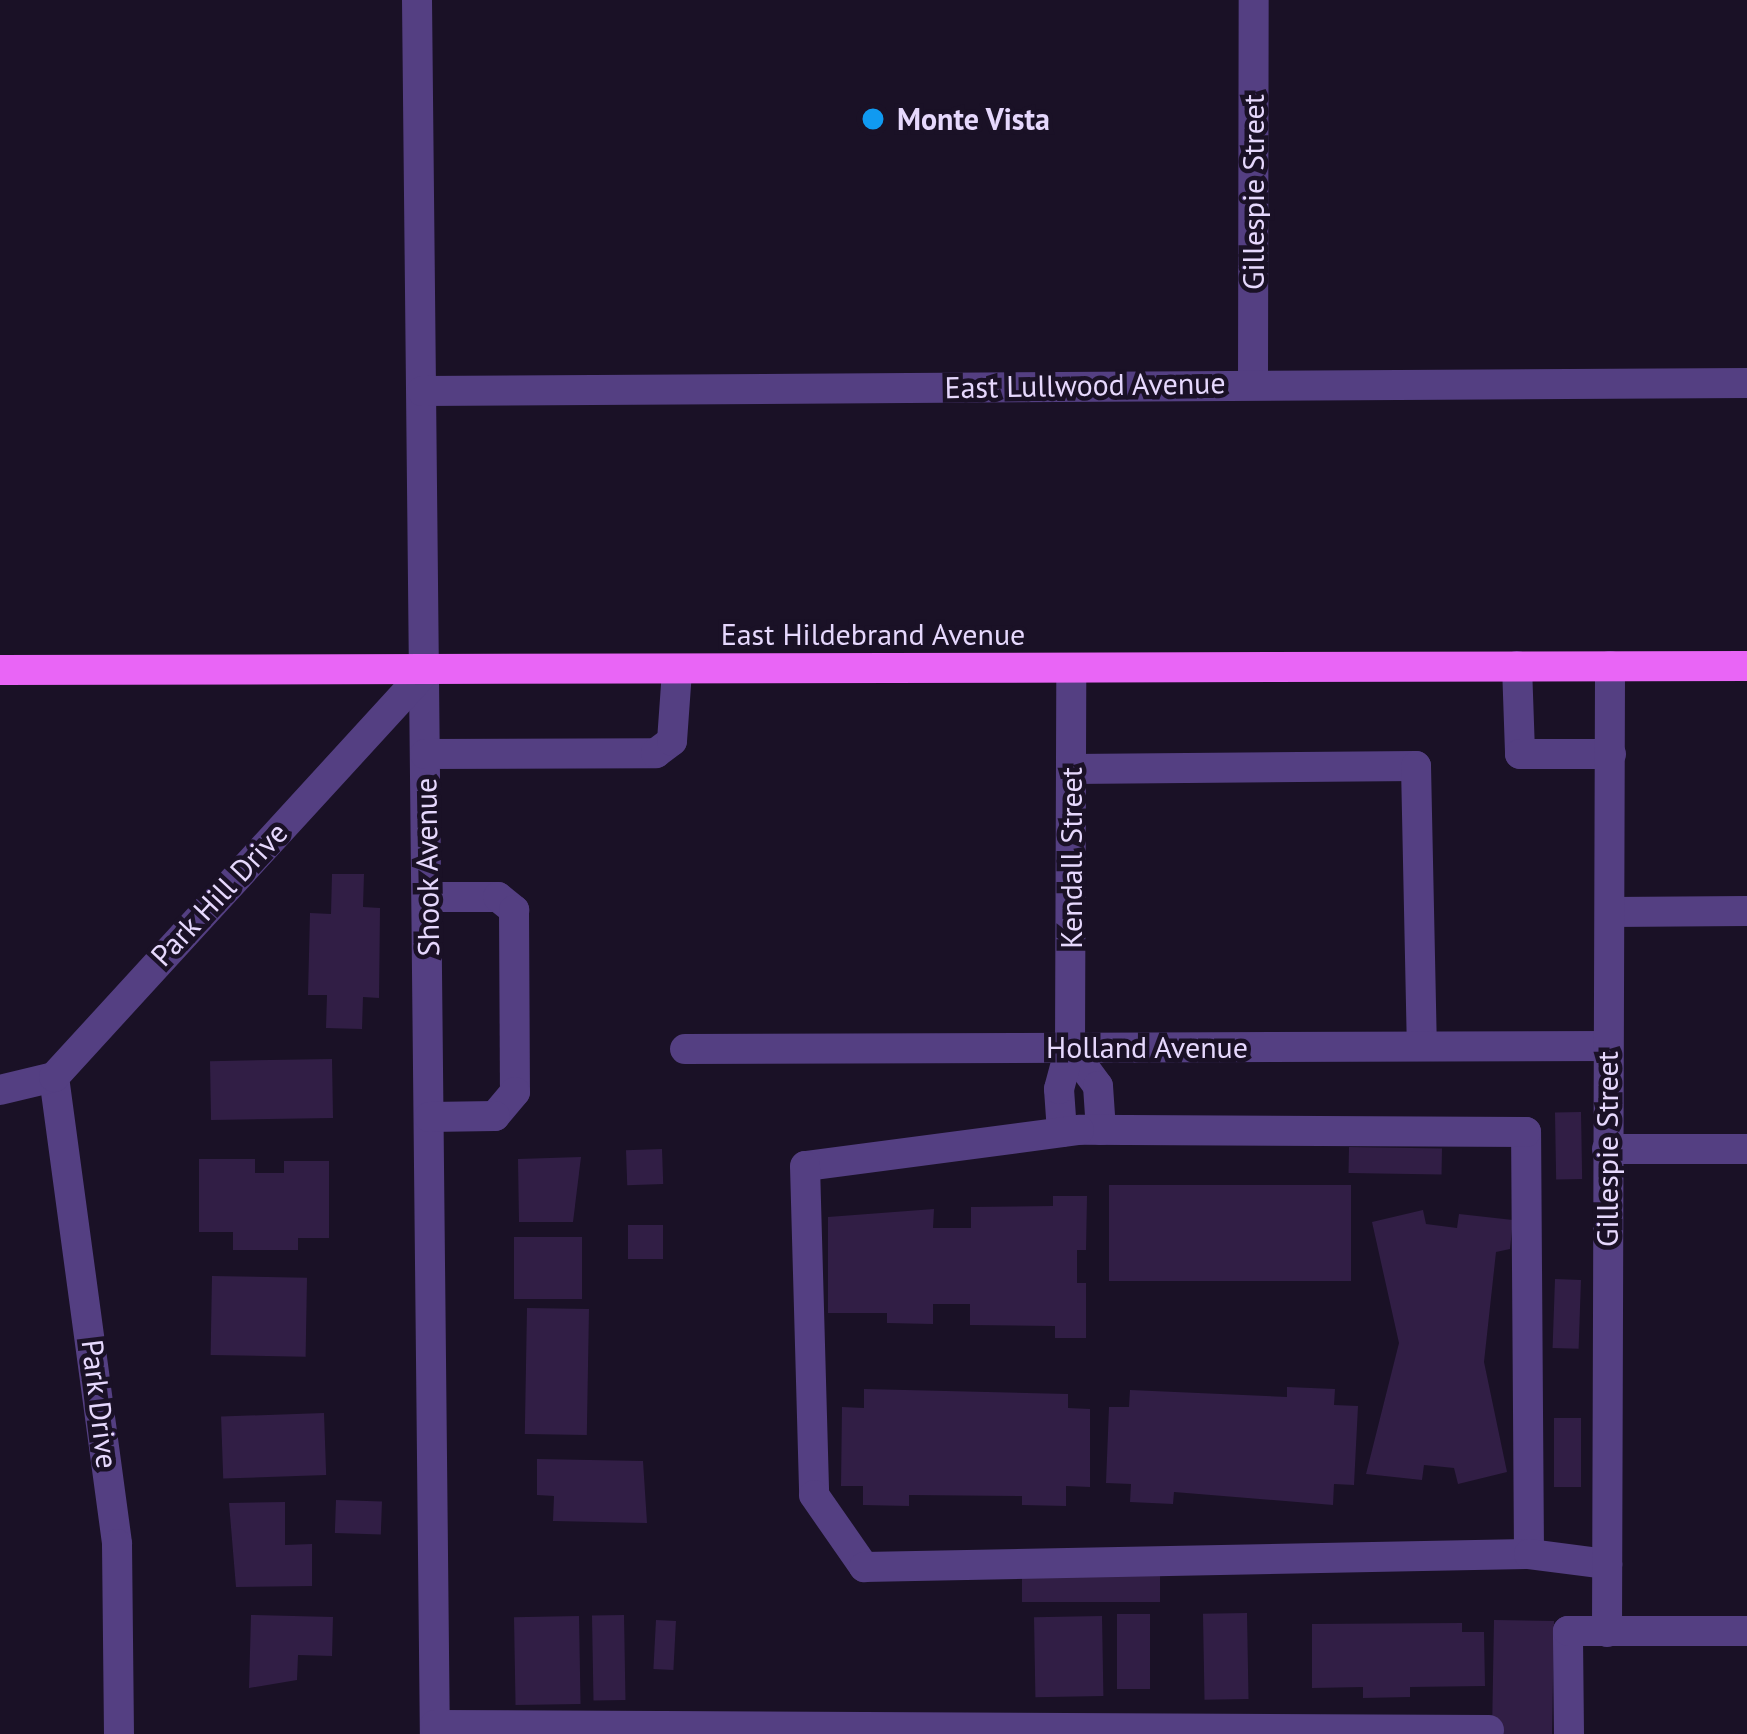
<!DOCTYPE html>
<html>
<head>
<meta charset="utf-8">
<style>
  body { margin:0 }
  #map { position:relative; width:1747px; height:1734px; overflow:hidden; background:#1a1126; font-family:"PT Sans",sans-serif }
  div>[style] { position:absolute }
  .building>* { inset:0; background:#311e45; transform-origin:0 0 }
  .minor>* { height:30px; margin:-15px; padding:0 15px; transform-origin:15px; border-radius:15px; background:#543f82 }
  .major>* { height:30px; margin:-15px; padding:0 15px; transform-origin:15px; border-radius:15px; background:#e965f6 }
  .dots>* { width:33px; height:33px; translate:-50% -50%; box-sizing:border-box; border:6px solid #1a1126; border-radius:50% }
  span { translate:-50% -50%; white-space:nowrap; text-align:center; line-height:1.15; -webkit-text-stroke:9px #1a1126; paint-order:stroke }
  .poi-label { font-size:30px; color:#e6d8fd; font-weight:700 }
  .left { translate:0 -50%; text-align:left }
  .street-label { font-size:30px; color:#e6d8fd }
</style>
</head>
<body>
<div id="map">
  <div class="building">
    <div style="clip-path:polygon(332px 874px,364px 874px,363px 907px,380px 908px,379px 998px,363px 997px,362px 1029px,326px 1028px,327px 995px,308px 995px,310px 913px,331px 914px)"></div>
    <div style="left:332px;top:1059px;width:59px;height:122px;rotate:89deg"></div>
    <div style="left:1581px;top:1112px;width:67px;height:26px;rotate:89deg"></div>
    <div style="left:1349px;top:1147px;width:93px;height:26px;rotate:1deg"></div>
    <div style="left:662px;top:1149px;width:35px;height:36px;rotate:88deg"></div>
    <div style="clip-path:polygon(581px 1157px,573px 1222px,519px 1222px,518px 1159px)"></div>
    <div style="clip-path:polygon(199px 1159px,255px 1159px,255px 1173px,284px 1173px,284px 1161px,329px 1161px,329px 1238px,298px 1238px,298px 1250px,233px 1250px,233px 1232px,199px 1232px)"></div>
    <div style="left:1351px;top:1185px;width:96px;height:242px;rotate:90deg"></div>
    <div style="clip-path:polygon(1053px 1196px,1087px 1196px,1086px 1250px,1077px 1250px,1077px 1283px,1086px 1283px,1086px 1338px,1055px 1338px,1055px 1326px,970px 1325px,970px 1304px,933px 1304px,933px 1324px,887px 1323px,887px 1313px,828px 1313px,828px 1217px,934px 1209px,933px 1228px,971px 1228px,971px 1207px,1053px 1206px)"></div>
    <div style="clip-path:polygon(1423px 1210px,1426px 1224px,1457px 1228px,1459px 1214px,1513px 1220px,1510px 1249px,1496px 1252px,1484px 1362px,1507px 1472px,1458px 1484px,1454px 1468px,1424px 1465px,1422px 1480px,1366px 1474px,1399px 1343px,1372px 1222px)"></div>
    <div style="left:628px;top:1225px;width:35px;height:34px"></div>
    <div style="left:514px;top:1237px;width:68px;height:62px"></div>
    <div style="left:212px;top:1276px;width:95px;height:79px;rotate:1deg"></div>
    <div style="left:1555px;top:1279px;width:26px;height:69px;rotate:2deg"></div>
    <div style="left:527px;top:1308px;width:62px;height:126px;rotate:1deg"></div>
    <div style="clip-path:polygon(1287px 1387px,1335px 1389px,1334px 1405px,1358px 1406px,1354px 1485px,1334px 1484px,1333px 1505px,1174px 1492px,1173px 1504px,1130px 1502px,1131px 1484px,1106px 1483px,1109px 1407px,1129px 1407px,1130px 1390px,1287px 1397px)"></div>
    <div style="clip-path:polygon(864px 1389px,1068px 1394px,1068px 1408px,1090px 1409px,1090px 1487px,1066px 1486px,1066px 1506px,1022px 1505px,1022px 1496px,909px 1495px,909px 1506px,863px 1505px,863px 1486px,841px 1486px,842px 1407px,864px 1408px)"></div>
    <div style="left:324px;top:1413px;width:62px;height:103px;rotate:88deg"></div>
    <div style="left:1554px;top:1418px;width:27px;height:69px"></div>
    <div style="clip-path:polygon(537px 1459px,643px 1461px,647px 1523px,553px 1521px,554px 1496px,537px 1495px)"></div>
    <div style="left:336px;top:1500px;width:46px;height:33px;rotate:2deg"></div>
    <div style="clip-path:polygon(285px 1502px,285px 1545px,312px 1544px,312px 1586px,236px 1587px,229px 1503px)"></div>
    <div style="left:1022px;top:1576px;width:138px;height:26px"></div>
    <div style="left:1247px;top:1613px;width:86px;height:44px;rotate:89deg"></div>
    <div style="left:1117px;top:1614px;width:33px;height:75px"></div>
    <div style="clip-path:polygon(251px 1615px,333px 1617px,332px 1656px,298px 1655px,297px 1680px,249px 1688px)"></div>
    <div style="left:624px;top:1615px;width:85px;height:32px;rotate:89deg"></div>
    <div style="left:579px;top:1616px;width:88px;height:65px;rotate:89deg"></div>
    <div style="left:1102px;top:1616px;width:80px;height:68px;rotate:89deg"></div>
    <div style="left:656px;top:1620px;width:20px;height:49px;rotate:3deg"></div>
    <div style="left:1494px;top:1620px;width:60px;height:114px;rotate:1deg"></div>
    <div style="clip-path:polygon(1462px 1623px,1462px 1632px,1484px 1632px,1485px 1686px,1410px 1687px,1410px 1697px,1363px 1698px,1363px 1687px,1312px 1688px,1312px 1624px)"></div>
  </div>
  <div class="minor">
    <div style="left:417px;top:0;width:1734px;rotate:89.41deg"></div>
    <div style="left:1253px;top:384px;width:384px;rotate:-89.9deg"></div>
    <div style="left:422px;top:391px;width:1325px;rotate:-0.35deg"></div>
    <div style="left:1517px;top:666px;width:88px;rotate:88deg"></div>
    <div style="left:1520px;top:754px;width:91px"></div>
    <div style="left:425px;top:754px;width:231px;rotate:-0.2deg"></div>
    <div style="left:656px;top:753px;width:20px;rotate:-37deg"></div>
    <div style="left:672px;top:741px;width:70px;rotate:-85.9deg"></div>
    <div style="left:1072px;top:769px;width:344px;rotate:-0.5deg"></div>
    <div style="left:1416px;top:766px;width:280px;rotate:88.8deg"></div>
    <div style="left:428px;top:897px;width:70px"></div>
    <div style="left:498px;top:897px;width:21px;rotate:39deg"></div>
    <div style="left:514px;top:910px;width:182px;rotate:89.7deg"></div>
    <div style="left:515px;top:1092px;width:31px;rotate:130deg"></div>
    <div style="left:495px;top:1116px;width:66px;rotate:179.1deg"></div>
    <div style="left:1612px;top:912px;width:135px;rotate:-0.4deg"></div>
    <div style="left:1070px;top:1048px;width:47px;rotate:53.6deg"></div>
    <div style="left:1098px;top:1086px;width:44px;rotate:86.1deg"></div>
    <div style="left:685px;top:1049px;width:923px;rotate:-0.19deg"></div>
    <div style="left:54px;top:1077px;width:471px;rotate:82.3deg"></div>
    <div style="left:117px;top:1544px;width:190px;rotate:89.4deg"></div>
    <div style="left:0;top:1090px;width:56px;rotate:-13.5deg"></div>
    <div style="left:54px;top:1077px;width:549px;rotate:-47.51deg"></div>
    <div style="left:1062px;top:1132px;width:43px;rotate:-94deg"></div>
    <div style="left:1059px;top:1089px;width:42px;rotate:-75deg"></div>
    <div style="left:1070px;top:1048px;width:379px;rotate:-89.8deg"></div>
    <div style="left:1607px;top:1149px;width:140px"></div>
    <div style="left:1529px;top:1554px;width:422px;rotate:-90.4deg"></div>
    <div style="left:1526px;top:1132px;width:447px;rotate:-179.7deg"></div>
    <div style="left:1079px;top:1130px;width:276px;rotate:172.5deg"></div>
    <div style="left:805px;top:1166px;width:329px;rotate:88.4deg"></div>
    <div style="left:814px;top:1495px;width:88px;rotate:55.2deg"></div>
    <div style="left:864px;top:1567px;width:665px;rotate:-1.12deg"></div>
    <div style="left:1529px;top:1554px;width:79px;rotate:7.3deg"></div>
    <div style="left:1607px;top:1632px;width:966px;rotate:-89.82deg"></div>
    <div style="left:435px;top:1725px;width:1054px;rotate:0.27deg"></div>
    <div style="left:1569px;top:1734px;width:103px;rotate:-90.6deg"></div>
    <div style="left:1568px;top:1631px;width:179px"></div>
  </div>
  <div class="major">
    <div style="left:0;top:670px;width:1747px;rotate:-0.13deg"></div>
  </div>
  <div class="dots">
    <div style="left:873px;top:119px;background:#109af1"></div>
  </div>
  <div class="poi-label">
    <span class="left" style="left:897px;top:119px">Monte Vista</span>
  </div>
  <div class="street-label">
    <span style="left:1253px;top:192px;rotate:-90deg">Gillespie Street</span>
    <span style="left:1085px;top:385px;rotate:-1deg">East Lullwood Avenue</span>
    <span style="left:873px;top:634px">East Hildebrand Avenue</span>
    <span style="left:1071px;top:858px;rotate:-90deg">Kendall Street</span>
    <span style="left:427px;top:867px;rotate:-91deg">Shook Avenue</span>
    <span style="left:219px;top:894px;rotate:-47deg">Park Hill Drive</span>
    <span style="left:1147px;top:1047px">Holland Avenue</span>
    <span style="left:1607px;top:1149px;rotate:-90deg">Gillespie Street</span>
    <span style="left:100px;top:1404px;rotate:83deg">Park Drive</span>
  </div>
</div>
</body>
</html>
